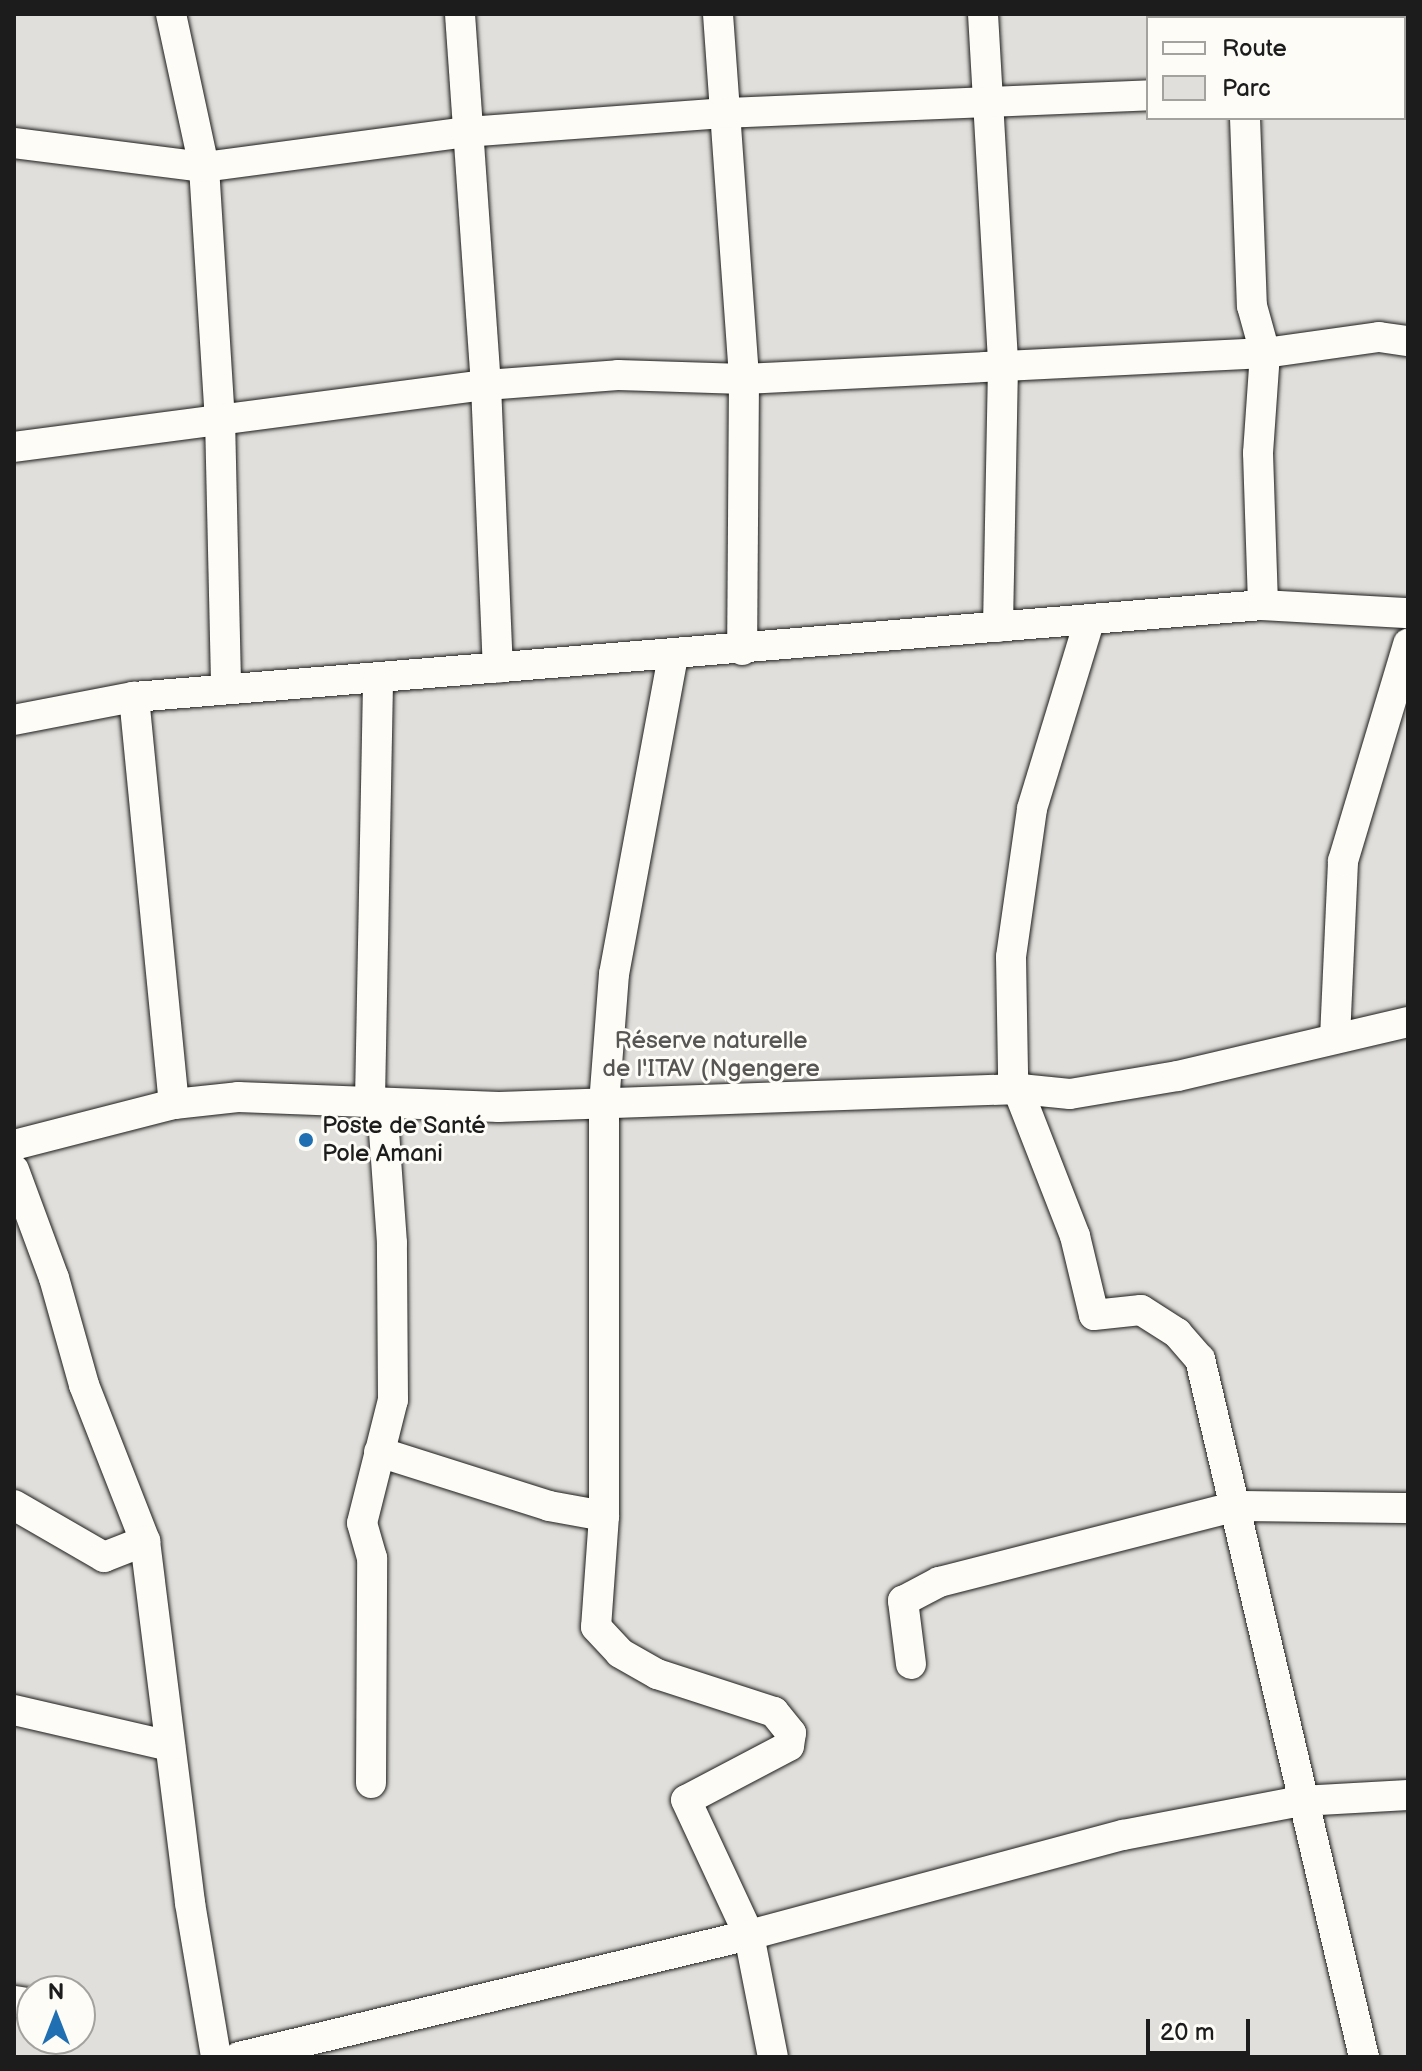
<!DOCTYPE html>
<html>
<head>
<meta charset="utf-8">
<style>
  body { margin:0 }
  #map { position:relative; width:1422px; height:2071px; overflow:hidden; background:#fdfcf7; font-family:"Balsamiq Sans",sans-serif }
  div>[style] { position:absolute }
  .green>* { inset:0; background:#e0dfdb }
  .roads { filter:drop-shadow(0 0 2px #1c1c1c) drop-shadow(0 0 2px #1c1c1c) }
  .street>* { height:30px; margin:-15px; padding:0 15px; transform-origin:15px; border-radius:15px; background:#fdfcf7 }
  .dots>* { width:22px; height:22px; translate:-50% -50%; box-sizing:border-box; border:4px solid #fdfcf7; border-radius:50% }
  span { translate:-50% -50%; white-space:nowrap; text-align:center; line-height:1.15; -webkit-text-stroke:6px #fdfcf7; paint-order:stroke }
  .park-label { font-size:24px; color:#575655 }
  .poi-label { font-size:24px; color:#1c1c1c }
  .left { translate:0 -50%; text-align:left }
  .frame { position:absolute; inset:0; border:16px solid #1c1c1c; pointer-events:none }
  .legend { position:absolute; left:1146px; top:16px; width:260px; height:104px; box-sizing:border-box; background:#fdfcf7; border:2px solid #a3a29f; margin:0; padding:10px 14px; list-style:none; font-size:24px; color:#1c1c1c }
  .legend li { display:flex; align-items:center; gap:16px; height:40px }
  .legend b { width:40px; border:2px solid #a3a29f }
  .north { position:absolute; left:16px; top:1975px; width:80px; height:80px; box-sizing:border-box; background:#fdfcf7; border:2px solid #a3a29f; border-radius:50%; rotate:0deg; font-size:22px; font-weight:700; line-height:32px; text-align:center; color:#1c1c1c }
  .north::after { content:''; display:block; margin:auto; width:28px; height:36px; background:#1f6fb2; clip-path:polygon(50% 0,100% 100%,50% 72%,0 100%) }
  .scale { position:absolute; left:1146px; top:2019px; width:104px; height:36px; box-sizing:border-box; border:4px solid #1c1c1c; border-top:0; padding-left:10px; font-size:24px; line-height:28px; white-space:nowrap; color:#1c1c1c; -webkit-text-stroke:6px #fdfcf7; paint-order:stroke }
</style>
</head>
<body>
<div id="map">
  <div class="green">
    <div style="clip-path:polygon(evenodd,14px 14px,1408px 14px,1408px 2057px,14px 2057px,14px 14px,1148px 18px,1404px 18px,1404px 118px,1148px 118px,1148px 18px,14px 14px,32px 1991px,80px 1991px,80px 2039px,32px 2039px,32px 1991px)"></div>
  </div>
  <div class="roads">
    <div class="street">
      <div style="left:171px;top:14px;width:157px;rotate:77.8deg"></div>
      <div style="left:204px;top:167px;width:252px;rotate:86.4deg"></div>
      <div style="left:220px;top:418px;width:271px;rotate:88.7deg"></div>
      <div style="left:460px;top:14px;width:372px;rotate:86deg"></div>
      <div style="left:486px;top:385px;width:283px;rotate:87.6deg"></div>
      <div style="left:718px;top:14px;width:366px;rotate:85.9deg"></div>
      <div style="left:744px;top:379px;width:271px;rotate:90.4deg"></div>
      <div style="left:983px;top:14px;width:353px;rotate:86.7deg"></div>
      <div style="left:1003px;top:366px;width:261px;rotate:91.1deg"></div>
      <div style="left:1241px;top:14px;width:4px;rotate:76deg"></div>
      <div style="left:1385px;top:14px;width:6px;rotate:45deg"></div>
      <div style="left:1404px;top:35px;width:6px;rotate:51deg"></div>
      <div style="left:1245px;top:118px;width:188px;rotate:87.9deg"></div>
      <div style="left:1252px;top:306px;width:49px;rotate:74.5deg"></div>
      <div style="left:1265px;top:353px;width:100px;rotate:94deg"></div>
      <div style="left:1258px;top:453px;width:152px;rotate:88.1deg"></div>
      <div style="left:14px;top:143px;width:192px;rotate:7.2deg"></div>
      <div style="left:204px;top:167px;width:264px;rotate:-7.6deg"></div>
      <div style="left:466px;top:132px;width:260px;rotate:-4.2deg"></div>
      <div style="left:725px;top:113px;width:423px;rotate:-2.4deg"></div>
      <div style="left:14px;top:447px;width:476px;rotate:-7.5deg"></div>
      <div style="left:486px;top:385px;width:132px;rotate:-4.3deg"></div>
      <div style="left:618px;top:375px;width:126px;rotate:1.8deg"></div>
      <div style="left:744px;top:379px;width:522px;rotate:-2.86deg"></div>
      <div style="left:1265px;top:353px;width:115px;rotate:-8deg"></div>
      <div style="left:1379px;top:337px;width:29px;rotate:8deg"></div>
      <div style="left:1089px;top:622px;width:195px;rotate:107deg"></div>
      <div style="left:1032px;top:809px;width:149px;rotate:98.1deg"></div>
      <div style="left:1011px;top:957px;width:120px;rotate:89deg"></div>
      <div style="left:1013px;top:1077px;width:171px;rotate:68.7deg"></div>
      <div style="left:1075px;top:1236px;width:81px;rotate:76.5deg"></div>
      <div style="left:1094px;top:1315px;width:47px;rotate:-6.1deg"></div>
      <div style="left:1141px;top:1310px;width:43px;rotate:32.6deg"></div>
      <div style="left:1177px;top:1333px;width:35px;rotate:49deg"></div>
      <div style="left:1200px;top:1359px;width:717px;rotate:76.78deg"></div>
      <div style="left:673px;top:656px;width:323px;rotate:100.5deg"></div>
      <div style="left:614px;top:974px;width:129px;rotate:94.4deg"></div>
      <div style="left:604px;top:1103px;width:413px;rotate:90deg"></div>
      <div style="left:604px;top:1516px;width:111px;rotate:94.1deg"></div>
      <div style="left:596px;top:1627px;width:35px;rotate:47deg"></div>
      <div style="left:620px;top:1653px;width:43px;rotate:29.6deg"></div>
      <div style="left:657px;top:1674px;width:123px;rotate:18deg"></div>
      <div style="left:774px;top:1712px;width:27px;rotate:51deg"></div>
      <div style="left:791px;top:1733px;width:13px;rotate:99deg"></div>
      <div style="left:789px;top:1746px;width:116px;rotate:152.3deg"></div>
      <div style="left:686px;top:1800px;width:149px;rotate:65deg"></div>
      <div style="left:749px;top:1935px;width:124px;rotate:78.9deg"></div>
      <div style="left:134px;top:697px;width:409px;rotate:84.4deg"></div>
      <div style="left:14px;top:720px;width:122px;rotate:-10.9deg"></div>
      <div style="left:134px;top:697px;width:1133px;rotate:-4.66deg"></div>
      <div style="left:1263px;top:605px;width:145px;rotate:3.2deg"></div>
      <div style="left:1335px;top:1038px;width:177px;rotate:-87.4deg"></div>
      <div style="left:1343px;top:861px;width:227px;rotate:-73.3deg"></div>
      <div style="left:370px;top:1100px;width:420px;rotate:-88.9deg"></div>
      <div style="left:14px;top:1145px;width:165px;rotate:-14.4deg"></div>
      <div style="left:174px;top:1104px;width:64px;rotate:-6.2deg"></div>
      <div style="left:238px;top:1097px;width:261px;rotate:2.2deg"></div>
      <div style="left:499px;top:1107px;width:521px;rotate:-1.98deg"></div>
      <div style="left:1020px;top:1089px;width:50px;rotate:5.7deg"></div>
      <div style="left:1070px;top:1094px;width:109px;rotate:-9.5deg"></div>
      <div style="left:1178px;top:1076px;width:236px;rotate:-13.2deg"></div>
      <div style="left:14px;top:1170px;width:115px;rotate:69.7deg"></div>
      <div style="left:54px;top:1278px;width:111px;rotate:74.3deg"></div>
      <div style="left:84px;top:1385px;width:168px;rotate:68.6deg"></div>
      <div style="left:145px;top:1541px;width:365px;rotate:82.9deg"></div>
      <div style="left:190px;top:1903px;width:156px;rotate:80.4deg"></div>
      <div style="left:379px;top:1452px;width:178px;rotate:17.6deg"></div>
      <div style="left:549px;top:1506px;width:56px;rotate:10.3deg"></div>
      <div style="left:14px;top:1505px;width:104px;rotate:30deg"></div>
      <div style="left:104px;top:1557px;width:44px;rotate:-21.3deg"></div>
      <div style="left:911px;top:1664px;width:64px;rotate:-97.2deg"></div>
      <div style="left:903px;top:1601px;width:41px;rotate:-27.8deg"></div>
      <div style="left:939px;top:1582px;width:308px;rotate:-14.3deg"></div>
      <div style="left:1237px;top:1506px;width:171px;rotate:0.7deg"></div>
      <div style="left:14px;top:1710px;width:160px;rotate:13deg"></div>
      <div style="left:371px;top:1783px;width:225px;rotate:-89.7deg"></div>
      <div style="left:372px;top:1558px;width:36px;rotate:-106deg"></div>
      <div style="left:362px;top:1523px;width:127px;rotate:-75.9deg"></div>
      <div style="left:393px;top:1400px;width:157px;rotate:-90.4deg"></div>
      <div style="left:392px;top:1243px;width:140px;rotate:-94.1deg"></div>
      <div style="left:14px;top:2001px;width:18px;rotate:9deg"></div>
      <div style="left:239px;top:2057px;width:524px;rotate:-13.45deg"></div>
      <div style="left:749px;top:1935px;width:387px;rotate:-15deg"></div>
      <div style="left:1123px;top:1835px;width:181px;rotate:-10.8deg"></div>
      <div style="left:1301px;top:1801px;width:107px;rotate:-3.2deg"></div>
    </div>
  </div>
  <div class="dots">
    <div style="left:306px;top:1140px;background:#1f6fb2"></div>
  </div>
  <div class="park-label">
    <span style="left:711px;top:1055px">Réserve naturelle<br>de l'ITAV (Ngengere</span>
  </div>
  <div class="poi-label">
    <span class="left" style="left:322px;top:1140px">Poste de Santé<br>Pole Amani</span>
  </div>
  <div class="frame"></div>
  <ul class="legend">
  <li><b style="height:10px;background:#fdfcf7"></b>Route</li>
  <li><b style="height:22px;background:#e0dfdb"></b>Parc</li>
  </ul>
  <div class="north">N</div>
  <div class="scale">20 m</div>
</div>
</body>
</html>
